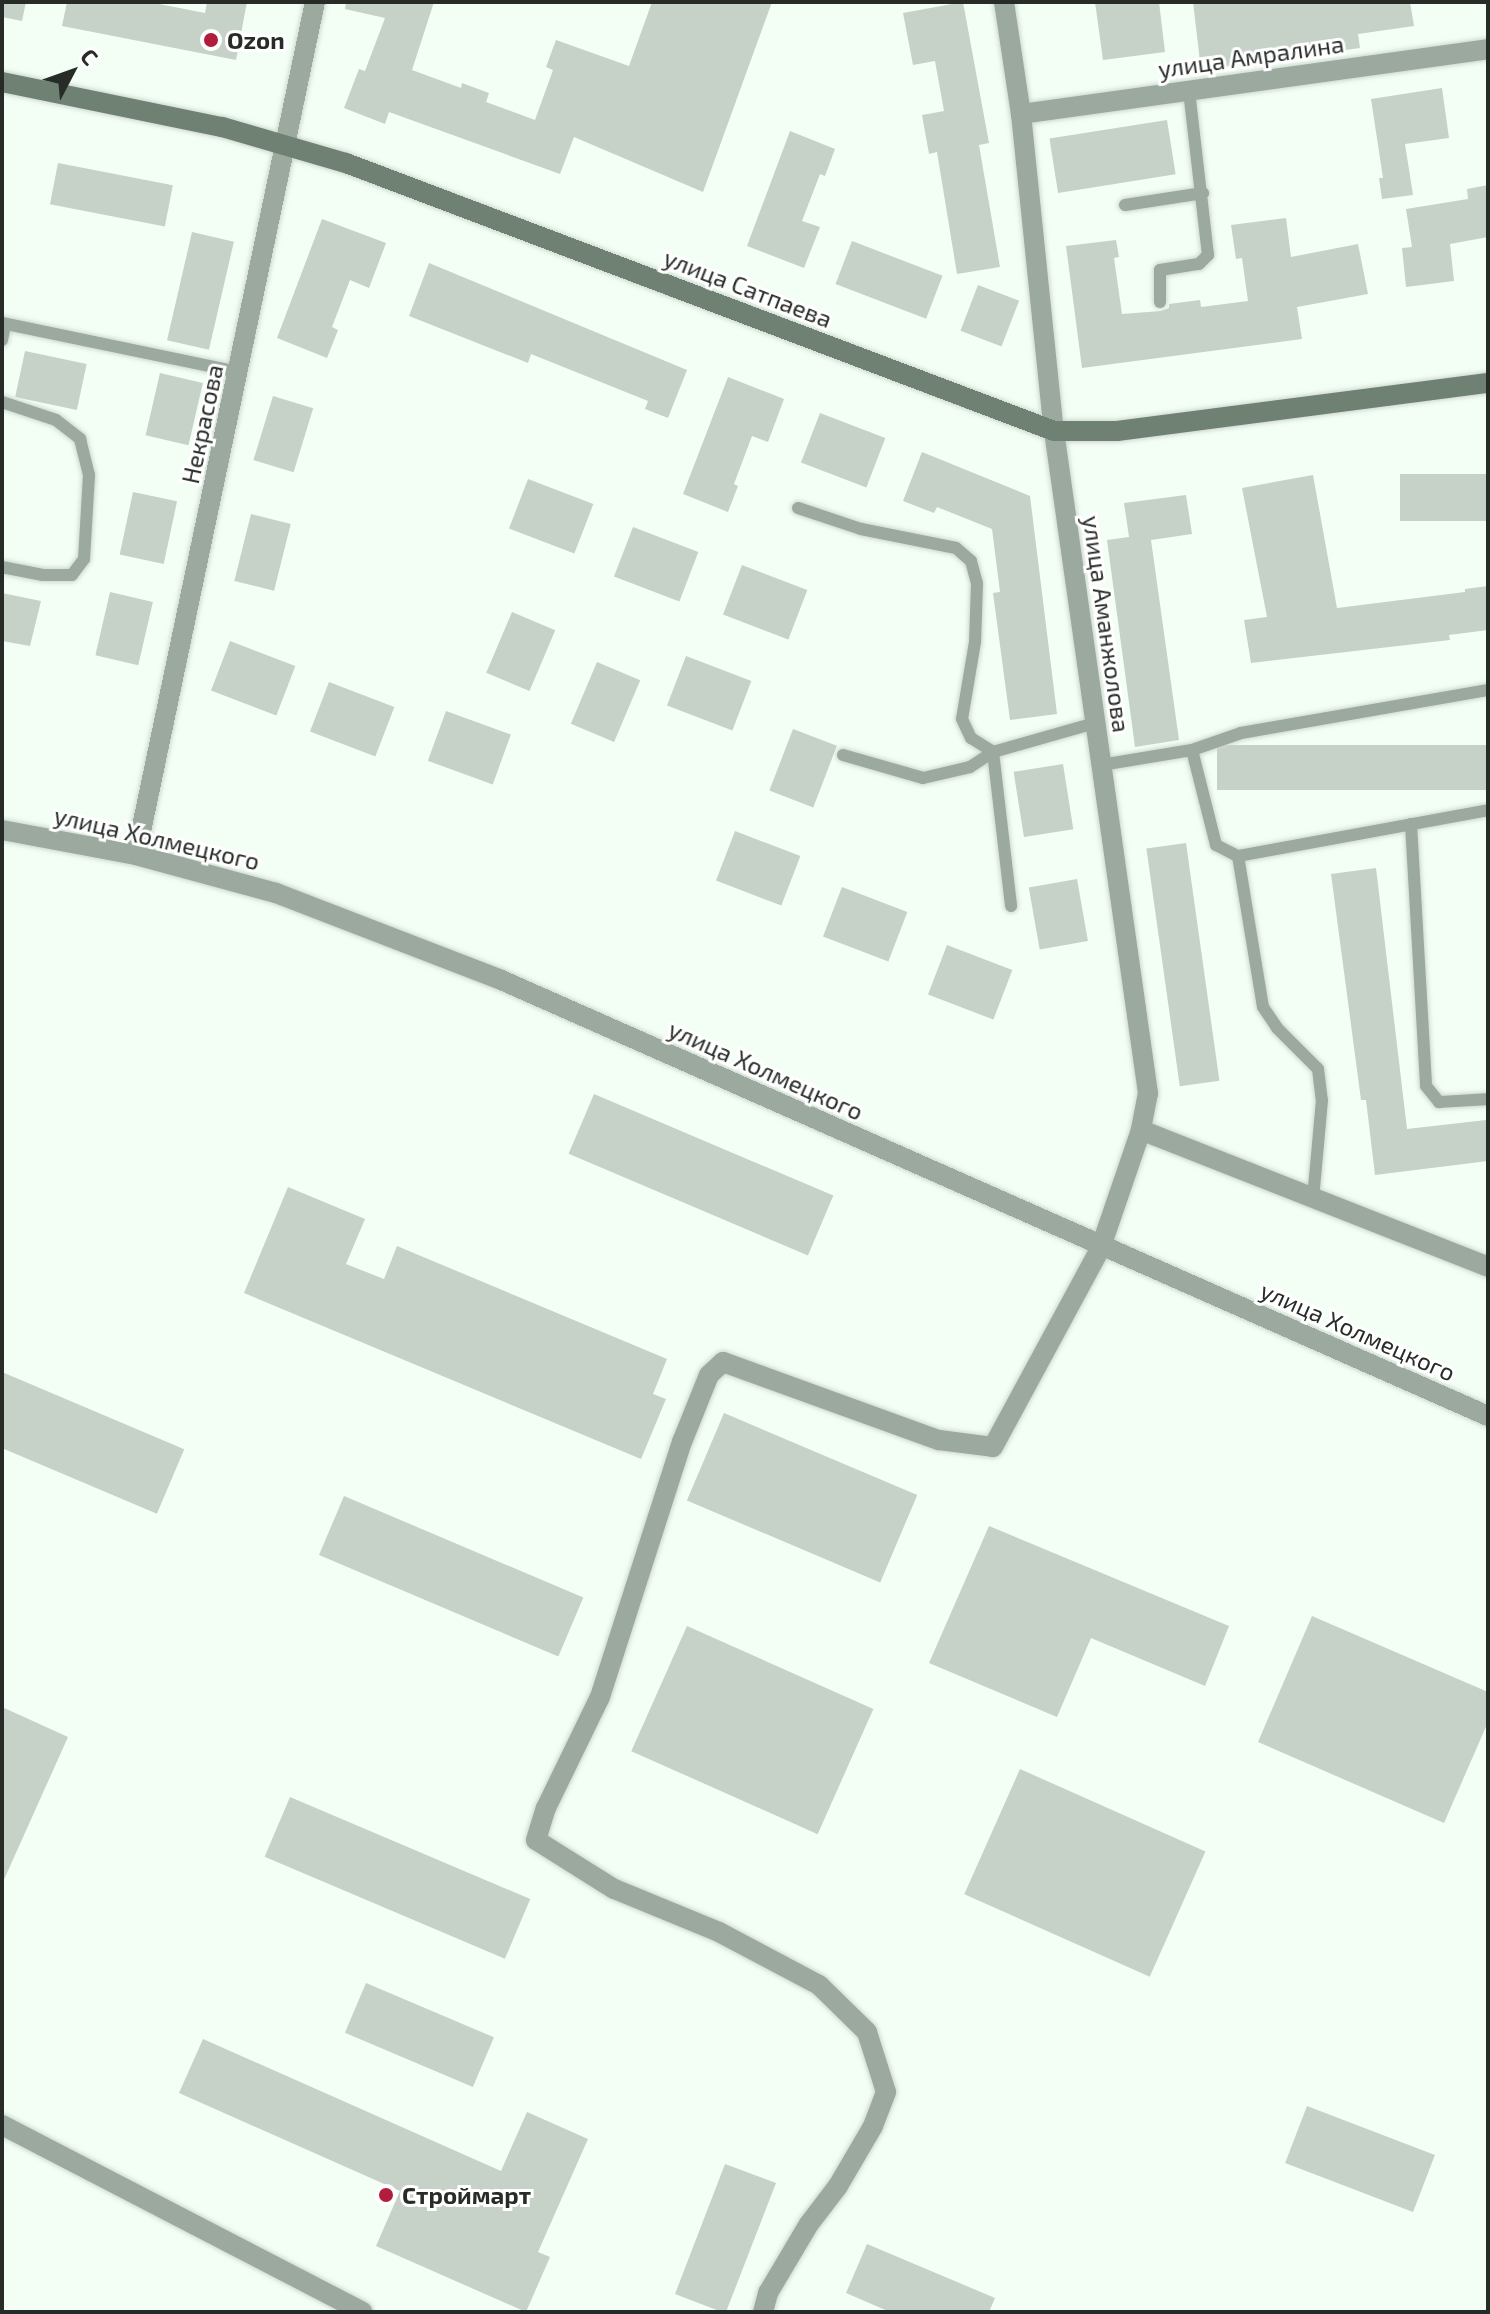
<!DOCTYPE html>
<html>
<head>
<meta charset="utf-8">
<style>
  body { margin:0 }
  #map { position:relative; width:1490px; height:2314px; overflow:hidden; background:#f3fef5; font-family:"Exo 2",sans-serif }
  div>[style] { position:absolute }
  .building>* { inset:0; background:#c6d1c8; transform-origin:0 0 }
  .roads { filter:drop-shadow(0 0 2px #ced8d0) drop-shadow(0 0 2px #ced8d0) }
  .service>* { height:12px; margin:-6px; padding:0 6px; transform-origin:6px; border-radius:6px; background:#9ca99e }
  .minor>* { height:20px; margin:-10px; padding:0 10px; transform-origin:10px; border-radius:10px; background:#9ca99e }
  .tertiary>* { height:20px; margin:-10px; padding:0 10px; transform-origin:10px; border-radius:10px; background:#9ca99e }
  .secondary>* { height:20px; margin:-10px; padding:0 10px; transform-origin:10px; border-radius:10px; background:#6e8172 }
  .dots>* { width:22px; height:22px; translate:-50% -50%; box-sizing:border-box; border:4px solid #fff; border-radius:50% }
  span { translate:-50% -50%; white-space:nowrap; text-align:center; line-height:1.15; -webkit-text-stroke:6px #fff; paint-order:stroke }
  .poi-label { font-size:24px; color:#282c29; font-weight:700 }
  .left { translate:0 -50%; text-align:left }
  .street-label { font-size:24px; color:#282c29 }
  .frame { position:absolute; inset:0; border:4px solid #282c29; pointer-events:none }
  .north { position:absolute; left:32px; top:32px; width:80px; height:80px; -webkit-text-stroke:6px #fff; paint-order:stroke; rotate:49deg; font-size:22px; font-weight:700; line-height:32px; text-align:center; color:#282c29 }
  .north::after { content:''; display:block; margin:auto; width:28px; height:36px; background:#282c29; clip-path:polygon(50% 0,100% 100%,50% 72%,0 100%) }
</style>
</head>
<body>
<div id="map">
  <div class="building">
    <div style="clip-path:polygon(2px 2px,26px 2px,22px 21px,2px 17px)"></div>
    <div style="clip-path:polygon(67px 2px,149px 2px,205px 13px,207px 2px,247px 2px,236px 60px,62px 26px)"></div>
    <div style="clip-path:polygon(346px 2px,434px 2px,412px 70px,461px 88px,462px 83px,489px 93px,486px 102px,535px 120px,553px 70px,546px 67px,556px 40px,629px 66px,652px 2px,772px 2px,703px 192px,574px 137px,560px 174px,389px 112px,385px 124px,344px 108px,359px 69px,365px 71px,385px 18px,345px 9px)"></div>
    <div style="clip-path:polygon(963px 2px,989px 143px,979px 145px,1000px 267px,957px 274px,937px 152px,929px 154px,922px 115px,944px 111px,935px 61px,913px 65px,903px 13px)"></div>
    <div style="clip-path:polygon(1095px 2px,1159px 2px,1165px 52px,1103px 60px)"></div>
    <div style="clip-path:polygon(1193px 2px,1410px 2px,1414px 26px,1358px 34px,1360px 48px,1201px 70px)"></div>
    <div style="clip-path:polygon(1442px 88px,1449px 138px,1405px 144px,1413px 195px,1382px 199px,1379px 178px,1383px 178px,1371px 99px)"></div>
    <div style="left:1167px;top:120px;width:55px;height:119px;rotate:81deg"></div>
    <div style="clip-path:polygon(790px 131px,835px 149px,825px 176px,820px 174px,802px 221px,820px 227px,804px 268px,747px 246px)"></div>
    <div style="left:58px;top:163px;width:117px;height:42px;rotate:11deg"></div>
    <div style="clip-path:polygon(1488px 185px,1488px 237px,1450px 244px,1454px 281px,1406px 287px,1402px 248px,1412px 247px,1406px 209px,1468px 199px,1467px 189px)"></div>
    <div style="clip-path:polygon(1286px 218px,1291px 257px,1358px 244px,1368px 294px,1297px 307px,1302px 339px,1082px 368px,1066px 246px,1116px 240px,1119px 257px,1114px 258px,1122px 314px,1161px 311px,1169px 308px,1169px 304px,1200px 300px,1201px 307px,1248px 301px,1242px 258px,1236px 259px,1231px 225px)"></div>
    <div style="clip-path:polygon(322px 219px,386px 243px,369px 288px,350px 280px,332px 327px,338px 330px,327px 358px,277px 338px)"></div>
    <div style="left:192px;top:232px;width:43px;height:111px;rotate:13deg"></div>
    <div style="left:852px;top:241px;width:97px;height:46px;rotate:21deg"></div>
    <div style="clip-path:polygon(429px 263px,687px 370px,668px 418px,645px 409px,648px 401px,531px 354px,528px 363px,409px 316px)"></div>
    <div style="left:978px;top:285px;width:44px;height:49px;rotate:21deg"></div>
    <div style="left:25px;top:351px;width:63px;height:47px;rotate:12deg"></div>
    <div style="left:160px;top:373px;width:44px;height:64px;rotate:13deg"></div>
    <div style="clip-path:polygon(728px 377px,784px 399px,768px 442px,752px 436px,734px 484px,738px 486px,728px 512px,683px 494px)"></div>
    <div style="left:273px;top:396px;width:42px;height:67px;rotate:17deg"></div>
    <div style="left:820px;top:413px;width:70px;height:53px;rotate:21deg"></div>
    <div style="clip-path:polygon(922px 452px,1030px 496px,1057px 714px,1010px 720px,993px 593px,1000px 592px,992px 529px,937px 507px,934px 513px,903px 501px)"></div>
    <div style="left:1488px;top:474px;width:47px;height:88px;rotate:90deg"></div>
    <div style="clip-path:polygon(1313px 475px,1337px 608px,1465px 592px,1465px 589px,1488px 586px,1488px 630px,1449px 635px,1450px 640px,1251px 663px,1244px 620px,1267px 617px,1242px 488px)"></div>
    <div style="left:528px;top:479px;width:70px;height:53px;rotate:21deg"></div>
    <div style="left:133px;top:492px;width:45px;height:64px;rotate:12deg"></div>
    <div style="clip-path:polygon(1186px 495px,1192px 534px,1151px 540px,1179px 740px,1135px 747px,1107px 540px,1129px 537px,1124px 503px)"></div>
    <div style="left:251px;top:514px;width:41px;height:69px;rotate:14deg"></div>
    <div style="left:633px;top:527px;width:70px;height:53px;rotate:21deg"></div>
    <div style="left:742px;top:565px;width:70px;height:53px;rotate:21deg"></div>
    <div style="left:110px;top:592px;width:44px;height:65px;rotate:13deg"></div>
    <div style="clip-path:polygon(2px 593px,41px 601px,30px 646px,2px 641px)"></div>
    <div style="left:512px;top:612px;width:47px;height:66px;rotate:23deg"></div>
    <div style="left:230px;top:641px;width:70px;height:53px;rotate:21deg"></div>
    <div style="left:686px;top:656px;width:70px;height:53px;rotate:21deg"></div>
    <div style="left:597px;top:662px;width:47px;height:67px;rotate:23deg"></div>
    <div style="left:329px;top:682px;width:70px;height:53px;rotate:21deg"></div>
    <div style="left:446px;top:711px;width:69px;height:53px;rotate:20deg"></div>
    <div style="left:793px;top:729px;width:47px;height:66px;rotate:21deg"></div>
    <div style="left:1488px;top:745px;width:45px;height:271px;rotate:90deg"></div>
    <div style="left:1063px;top:764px;width:66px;height:50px;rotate:81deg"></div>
    <div style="left:735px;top:831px;width:70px;height:53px;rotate:21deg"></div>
    <div style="left:1186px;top:843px;width:240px;height:40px;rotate:82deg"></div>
    <div style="clip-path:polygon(1376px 868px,1407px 1129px,1486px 1120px,1488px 1161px,1375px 1175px,1366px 1100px,1361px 1100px,1331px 874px)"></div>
    <div style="left:1077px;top:879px;width:63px;height:49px;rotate:80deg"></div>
    <div style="left:842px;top:887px;width:70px;height:53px;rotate:21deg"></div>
    <div style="left:947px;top:945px;width:70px;height:53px;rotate:21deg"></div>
    <div style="left:594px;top:1094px;width:260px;height:65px;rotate:23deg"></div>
    <div style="clip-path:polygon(288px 1187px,365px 1219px,346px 1264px,384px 1279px,397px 1246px,667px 1359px,653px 1394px,666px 1399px,641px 1459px,244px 1293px)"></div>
    <div style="left:2px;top:1372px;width:198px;height:70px;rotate:23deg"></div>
    <div style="left:724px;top:1413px;width:210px;height:95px;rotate:23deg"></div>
    <div style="left:344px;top:1496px;width:260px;height:64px;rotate:23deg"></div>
    <div style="clip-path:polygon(989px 1526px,1229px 1626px,1205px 1686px,1091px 1638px,1057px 1717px,929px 1663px)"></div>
    <div style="clip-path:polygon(1312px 1616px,1488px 1692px,1488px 1722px,1444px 1823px,1258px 1742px)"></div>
    <div style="left:687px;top:1626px;width:204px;height:137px;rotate:24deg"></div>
    <div style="clip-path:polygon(2px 1707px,68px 1737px,2px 1884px)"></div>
    <div style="left:1020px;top:1769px;width:203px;height:137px;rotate:24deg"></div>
    <div style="left:290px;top:1797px;width:261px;height:65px;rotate:23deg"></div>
    <div style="left:366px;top:1983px;width:139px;height:54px;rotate:23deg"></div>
    <div style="clip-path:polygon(203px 2039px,501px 2171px,527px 2112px,588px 2139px,538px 2252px,550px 2257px,526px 2312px,376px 2246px,400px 2191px,179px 2093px)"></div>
    <div style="left:1307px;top:2106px;width:137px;height:61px;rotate:21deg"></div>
    <div style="clip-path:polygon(725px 2164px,776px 2183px,726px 2312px,722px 2312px,675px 2294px)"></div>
    <div style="clip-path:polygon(867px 2244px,995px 2298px,989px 2312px,890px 2312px,846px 2293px)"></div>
  </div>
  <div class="roads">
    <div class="service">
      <div style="left:1125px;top:205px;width:79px;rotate:-8.7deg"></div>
      <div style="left:1160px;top:302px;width:32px;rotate:-90deg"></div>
      <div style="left:1160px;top:270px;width:39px;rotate:-9deg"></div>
      <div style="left:1199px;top:264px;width:13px;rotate:-45deg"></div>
      <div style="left:1208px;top:255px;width:165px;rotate:-96.6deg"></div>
      <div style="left:2px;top:323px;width:242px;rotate:11.7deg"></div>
      <div style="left:2px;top:340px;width:16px;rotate:-79deg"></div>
      <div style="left:2px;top:402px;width:57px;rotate:18.4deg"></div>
      <div style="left:56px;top:420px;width:31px;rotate:38deg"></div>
      <div style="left:80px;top:439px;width:37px;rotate:76deg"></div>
      <div style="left:89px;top:475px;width:84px;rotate:93.4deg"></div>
      <div style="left:84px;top:559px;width:20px;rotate:127deg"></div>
      <div style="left:72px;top:575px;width:29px;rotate:180deg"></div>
      <div style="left:43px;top:575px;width:42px;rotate:-169deg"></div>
      <div style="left:798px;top:508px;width:66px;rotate:18.4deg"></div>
      <div style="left:861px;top:529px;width:97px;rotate:11.3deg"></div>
      <div style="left:956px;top:548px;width:20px;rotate:41deg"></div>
      <div style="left:971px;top:561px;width:23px;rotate:75deg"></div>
      <div style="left:977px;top:583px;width:59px;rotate:91.9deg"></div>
      <div style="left:975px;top:642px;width:78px;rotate:99.6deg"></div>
      <div style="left:962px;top:719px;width:21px;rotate:65deg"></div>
      <div style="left:971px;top:738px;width:26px;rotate:32deg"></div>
      <div style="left:993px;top:752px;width:155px;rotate:83.3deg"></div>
      <div style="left:1192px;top:750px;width:98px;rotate:75.8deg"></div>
      <div style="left:1216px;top:845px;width:25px;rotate:27deg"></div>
      <div style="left:1238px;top:856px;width:254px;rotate:-10.4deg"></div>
      <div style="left:843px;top:755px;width:83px;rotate:16deg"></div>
      <div style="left:923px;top:778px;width:48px;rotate:-13.2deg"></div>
      <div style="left:970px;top:767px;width:27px;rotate:-33deg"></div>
      <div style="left:993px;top:752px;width:106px;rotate:-15.9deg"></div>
      <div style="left:1101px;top:765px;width:92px;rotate:-9.4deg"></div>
      <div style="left:1192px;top:750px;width:52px;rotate:-19.1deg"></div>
      <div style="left:1241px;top:733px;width:251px;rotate:-9.9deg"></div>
      <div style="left:1411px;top:824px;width:262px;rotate:86.7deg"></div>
      <div style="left:1426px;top:1086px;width:21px;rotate:51deg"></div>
      <div style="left:1439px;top:1102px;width:49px;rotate:-3.5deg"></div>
      <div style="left:1238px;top:856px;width:153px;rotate:80.6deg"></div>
      <div style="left:1263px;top:1007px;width:25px;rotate:56deg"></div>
      <div style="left:1277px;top:1028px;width:58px;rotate:45deg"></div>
      <div style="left:1318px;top:1069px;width:31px;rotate:83deg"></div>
      <div style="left:1322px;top:1100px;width:98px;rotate:95.2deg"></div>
    </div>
    <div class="minor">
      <div style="left:1021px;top:114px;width:472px;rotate:-7.9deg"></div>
      <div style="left:1141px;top:1130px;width:373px;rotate:21.5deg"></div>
      <div style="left:2px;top:2125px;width:406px;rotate:27.4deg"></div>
      <div style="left:763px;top:2312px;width:20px;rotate:-75deg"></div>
      <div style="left:768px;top:2293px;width:80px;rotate:-59.3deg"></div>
      <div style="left:809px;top:2224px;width:48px;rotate:-52.7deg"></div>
      <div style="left:838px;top:2186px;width:69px;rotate:-59.7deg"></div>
      <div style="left:873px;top:2126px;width:36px;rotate:-69deg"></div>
      <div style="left:886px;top:2092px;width:63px;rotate:-107.6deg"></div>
      <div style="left:867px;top:2032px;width:67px;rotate:-135.6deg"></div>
      <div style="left:819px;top:1985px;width:113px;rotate:-152.1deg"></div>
      <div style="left:719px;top:1932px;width:113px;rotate:-157.7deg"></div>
      <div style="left:614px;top:1889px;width:92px;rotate:-147.9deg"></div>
      <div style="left:536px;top:1840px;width:34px;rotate:-73deg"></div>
      <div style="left:546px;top:1808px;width:123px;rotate:-64.1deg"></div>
      <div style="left:600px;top:1697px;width:268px;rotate:-72.2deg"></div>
      <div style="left:682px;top:1442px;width:72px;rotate:-68.1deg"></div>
      <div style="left:709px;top:1375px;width:19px;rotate:-43deg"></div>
      <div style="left:723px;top:1362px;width:230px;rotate:19.9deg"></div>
      <div style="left:939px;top:1440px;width:54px;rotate:7.4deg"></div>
      <div style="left:993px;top:1447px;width:227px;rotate:-61.6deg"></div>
    </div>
    <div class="tertiary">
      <div style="left:1004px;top:2px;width:113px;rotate:81.4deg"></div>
      <div style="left:1021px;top:114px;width:319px;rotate:84.1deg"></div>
      <div style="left:1054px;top:431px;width:669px;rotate:81.92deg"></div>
      <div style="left:1148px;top:1093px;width:38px;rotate:101deg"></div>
      <div style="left:1141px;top:1130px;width:124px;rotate:108.9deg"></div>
      <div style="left:2px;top:830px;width:136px;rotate:10.6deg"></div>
      <div style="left:136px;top:855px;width:145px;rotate:15.2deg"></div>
      <div style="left:276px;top:893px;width:239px;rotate:21.1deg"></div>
      <div style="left:499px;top:979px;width:1081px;rotate:23.84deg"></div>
      <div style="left:136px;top:855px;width:872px;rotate:-78.15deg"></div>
    </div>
    <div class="secondary">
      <div style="left:2px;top:82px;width:225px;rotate:11.6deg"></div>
      <div style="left:222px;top:127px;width:129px;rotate:16.2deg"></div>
      <div style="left:346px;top:163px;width:757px;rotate:20.73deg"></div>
      <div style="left:1054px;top:431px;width:63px"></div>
      <div style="left:1117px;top:431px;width:374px;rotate:-7.4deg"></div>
    </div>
  </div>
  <div class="dots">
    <div style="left:211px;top:40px;background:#b11d3c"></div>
    <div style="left:386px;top:2195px;background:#b11d3c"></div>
  </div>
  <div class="poi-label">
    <span class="left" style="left:227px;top:40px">Ozon</span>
    <span class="left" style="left:402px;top:2195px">Строймарт</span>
  </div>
  <div class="street-label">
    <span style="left:1251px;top:56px;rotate:-8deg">улица Амралина</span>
    <span style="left:748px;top:288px;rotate:21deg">улица Сатпаева</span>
    <span style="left:202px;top:424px;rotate:-78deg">Некрасова</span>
    <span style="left:1107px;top:624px;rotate:82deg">улица Аманжолова</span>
    <span style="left:157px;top:838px;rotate:13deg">улица Холмецкого</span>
    <span style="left:766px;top:1070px;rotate:24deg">улица Холмецкого</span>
    <span style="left:1358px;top:1331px;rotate:24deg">улица Холмецкого</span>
  </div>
  <div class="frame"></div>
  <div class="north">С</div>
</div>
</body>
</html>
